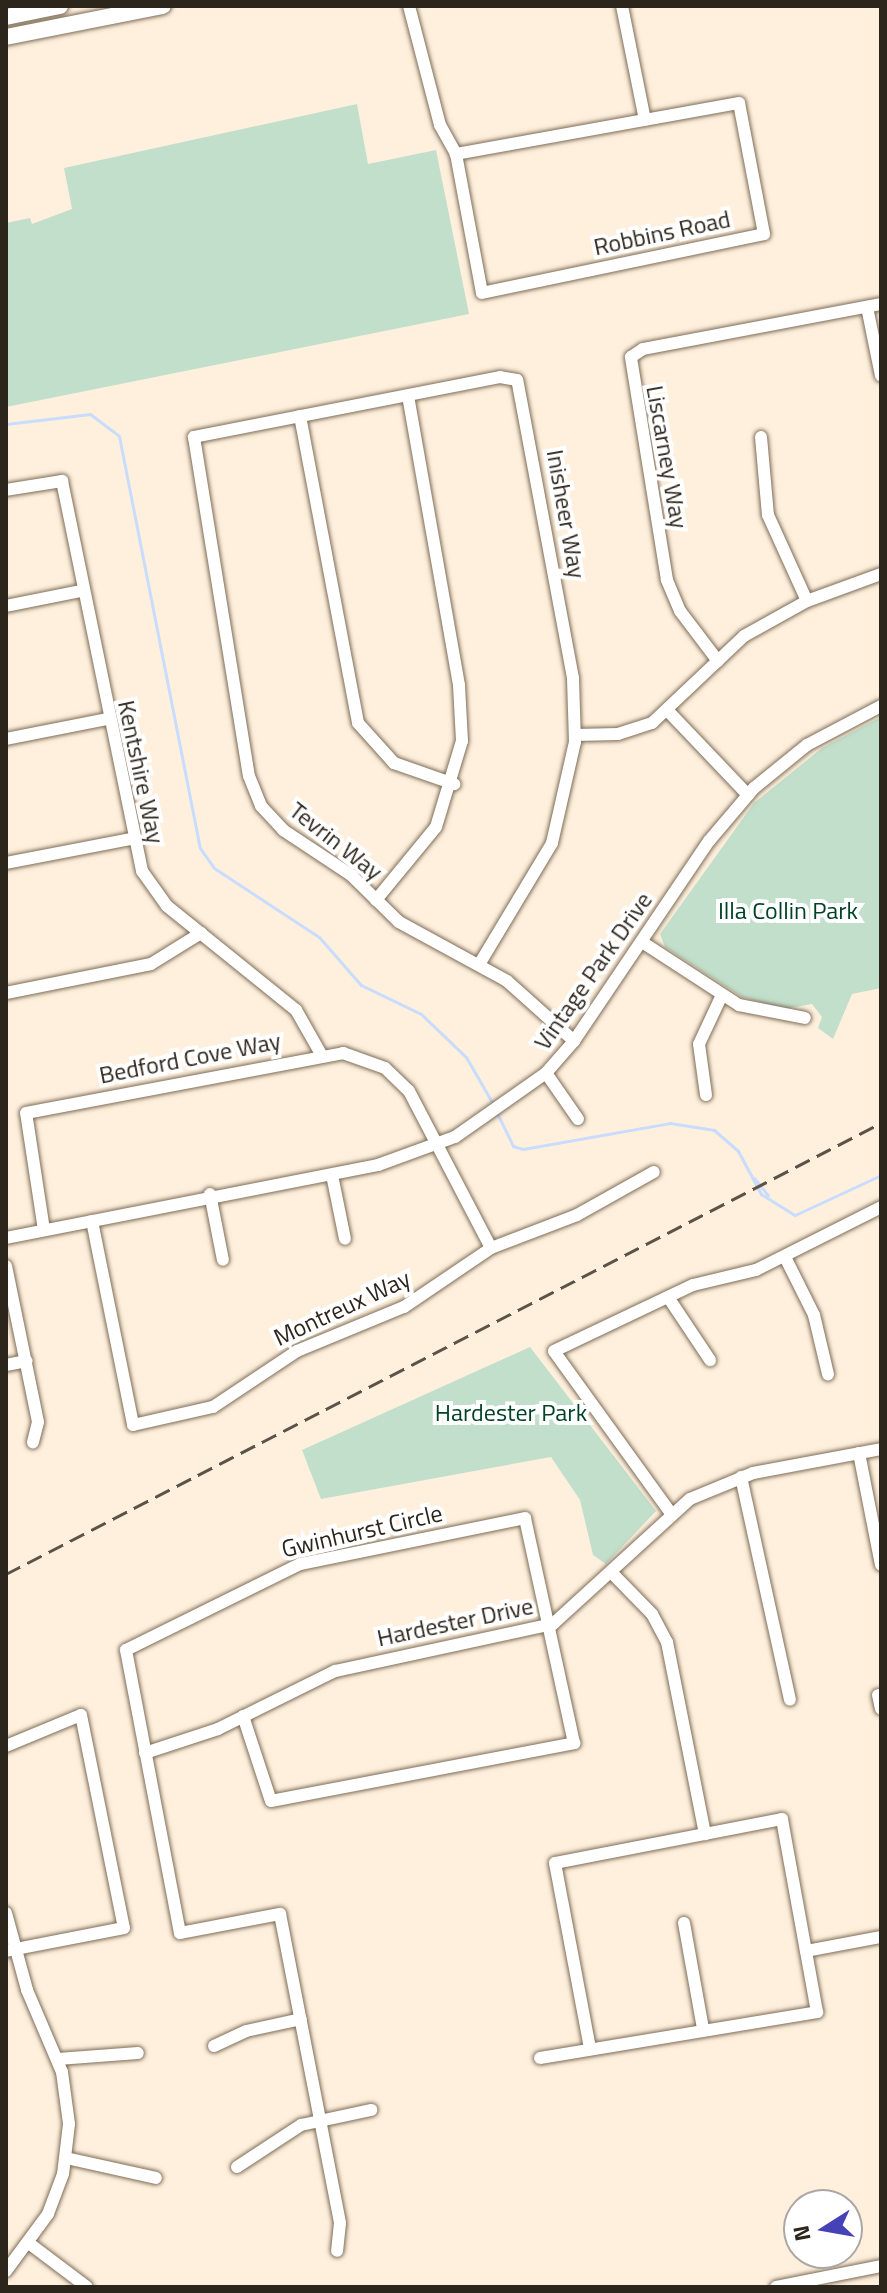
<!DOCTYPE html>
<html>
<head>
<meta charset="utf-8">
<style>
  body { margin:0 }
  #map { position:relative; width:887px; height:2293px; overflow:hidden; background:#fff0dd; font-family:"Titillium Web",sans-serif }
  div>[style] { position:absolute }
  .green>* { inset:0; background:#c2dfcb }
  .stream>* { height:3px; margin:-1.5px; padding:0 1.5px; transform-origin:1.5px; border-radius:1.5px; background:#c9dcfd }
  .roads { filter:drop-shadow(0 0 2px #7d6d58) drop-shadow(0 0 2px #7d6d58) }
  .minor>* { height:12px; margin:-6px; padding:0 6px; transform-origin:6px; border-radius:6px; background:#fff }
  .major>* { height:16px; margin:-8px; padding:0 8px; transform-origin:8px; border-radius:8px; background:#fff }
  .rail>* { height:3px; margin-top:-1.5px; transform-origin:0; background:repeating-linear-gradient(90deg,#5c5348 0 16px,transparent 0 24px) }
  span { translate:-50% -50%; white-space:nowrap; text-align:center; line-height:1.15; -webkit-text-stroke:8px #fff; paint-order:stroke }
  .street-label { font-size:24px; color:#2c251c }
  .park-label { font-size:24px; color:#014224 }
  .frame { position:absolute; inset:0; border:8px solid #2c251c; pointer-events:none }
  .north { position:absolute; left:783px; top:2189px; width:80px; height:80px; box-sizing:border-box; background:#fff; border:2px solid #aba8a4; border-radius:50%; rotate:259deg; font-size:22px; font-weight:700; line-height:32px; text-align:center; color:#2c251c }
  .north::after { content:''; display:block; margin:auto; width:28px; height:36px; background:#4541b7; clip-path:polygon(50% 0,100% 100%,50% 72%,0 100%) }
</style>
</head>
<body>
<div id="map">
  <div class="green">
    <div style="clip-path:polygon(357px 104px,368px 164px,436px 150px,469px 314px,6px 407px,6px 223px,30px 218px,32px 224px,72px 209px,64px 168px)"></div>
    <div style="clip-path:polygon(881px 717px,881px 988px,852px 994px,833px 1039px,818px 1028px,822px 1017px,812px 1004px,784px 1009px,742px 997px,665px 947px,660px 934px,754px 803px,822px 748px)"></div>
    <div style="clip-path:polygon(530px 1347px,656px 1511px,606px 1564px,593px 1555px,580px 1500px,551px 1457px,321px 1499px,302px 1450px)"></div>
  </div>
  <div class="stream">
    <div style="left:6px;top:424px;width:85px;rotate:-6.8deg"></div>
    <div style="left:90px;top:414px;width:36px;rotate:37deg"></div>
    <div style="left:119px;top:436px;width:420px;rotate:78.9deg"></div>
    <div style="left:200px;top:848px;width:24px;rotate:55deg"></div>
    <div style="left:214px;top:868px;width:126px;rotate:33.3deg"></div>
    <div style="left:319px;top:937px;width:64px;rotate:48.8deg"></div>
    <div style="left:361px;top:985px;width:67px;rotate:25.8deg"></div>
    <div style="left:421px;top:1014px;width:62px;rotate:43.7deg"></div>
    <div style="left:466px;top:1057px;width:54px;rotate:60.1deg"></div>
    <div style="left:496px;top:1111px;width:39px;rotate:64deg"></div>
    <div style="left:513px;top:1146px;width:10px;rotate:17deg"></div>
    <div style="left:523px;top:1149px;width:149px;rotate:-10deg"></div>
    <div style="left:670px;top:1123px;width:45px;rotate:9deg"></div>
    <div style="left:714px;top:1130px;width:32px;rotate:41deg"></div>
    <div style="left:738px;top:1151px;width:49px;rotate:61.9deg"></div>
    <div style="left:761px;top:1194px;width:40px;rotate:32deg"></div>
    <div style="left:795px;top:1215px;width:95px;rotate:-24.9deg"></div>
    <div style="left:754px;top:1178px;width:22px;rotate:51deg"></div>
  </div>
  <div class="roads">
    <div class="minor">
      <div style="left:409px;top:6px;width:123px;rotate:75.4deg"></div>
      <div style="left:440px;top:125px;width:33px;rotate:61deg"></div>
      <div style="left:456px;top:154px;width:141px;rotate:79.4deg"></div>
      <div style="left:482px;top:293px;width:288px;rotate:-11.8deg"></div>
      <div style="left:764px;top:234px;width:133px;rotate:-100.8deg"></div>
      <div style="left:739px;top:103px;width:288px;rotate:169.8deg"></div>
      <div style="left:622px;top:6px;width:116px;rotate:78.6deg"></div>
      <div style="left:867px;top:307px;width:70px;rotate:78.5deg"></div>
      <div style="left:300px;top:416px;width:312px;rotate:79.3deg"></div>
      <div style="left:358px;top:723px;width:54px;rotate:48deg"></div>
      <div style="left:394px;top:763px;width:64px;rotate:19.3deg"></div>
      <div style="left:761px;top:437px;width:78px;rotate:84.9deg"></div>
      <div style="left:768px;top:515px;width:94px;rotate:65.6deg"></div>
      <div style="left:6px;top:490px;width:57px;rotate:-9.1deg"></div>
      <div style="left:62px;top:481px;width:398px;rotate:78.4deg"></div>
      <div style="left:142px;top:871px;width:43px;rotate:54.5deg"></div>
      <div style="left:167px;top:906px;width:166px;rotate:38.9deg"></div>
      <div style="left:296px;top:1010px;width:51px;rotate:60.4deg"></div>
      <div style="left:6px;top:606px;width:76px;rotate:-11.3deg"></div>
      <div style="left:718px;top:661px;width:63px;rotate:-127.2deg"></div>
      <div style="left:680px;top:611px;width:34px;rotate:-113deg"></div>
      <div style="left:667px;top:580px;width:226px;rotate:-99.2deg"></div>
      <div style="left:631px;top:357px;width:14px;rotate:-34deg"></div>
      <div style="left:643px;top:349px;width:242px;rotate:-10.7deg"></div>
      <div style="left:668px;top:711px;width:116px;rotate:46.4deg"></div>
      <div style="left:575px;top:735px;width:43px;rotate:-1.3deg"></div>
      <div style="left:618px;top:734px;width:36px;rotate:-18deg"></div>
      <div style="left:652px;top:723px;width:127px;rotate:-43.4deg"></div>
      <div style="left:744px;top:636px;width:72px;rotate:-29.1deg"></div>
      <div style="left:807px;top:601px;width:79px;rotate:-20deg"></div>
      <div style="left:6px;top:739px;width:103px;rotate:-11.2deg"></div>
      <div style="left:6px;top:863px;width:127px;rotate:-10.9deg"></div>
      <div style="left:376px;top:900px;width:94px;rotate:-50.6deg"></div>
      <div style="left:436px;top:827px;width:90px;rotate:-73.2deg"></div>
      <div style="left:462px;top:741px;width:56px;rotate:-93.1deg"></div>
      <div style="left:459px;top:685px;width:293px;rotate:-100deg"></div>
      <div style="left:642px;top:942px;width:116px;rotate:33deg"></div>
      <div style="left:739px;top:1005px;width:67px;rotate:11.1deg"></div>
      <div style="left:480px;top:963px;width:140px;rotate:-59deg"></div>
      <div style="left:552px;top:843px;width:104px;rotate:-77.2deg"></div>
      <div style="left:575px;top:742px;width:64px;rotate:-91.8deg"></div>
      <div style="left:573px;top:678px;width:303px;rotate:-100.6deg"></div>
      <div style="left:517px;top:380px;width:17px;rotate:-170deg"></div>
      <div style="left:500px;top:377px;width:312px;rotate:168.9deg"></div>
      <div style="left:194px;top:437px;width:343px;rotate:80.8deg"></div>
      <div style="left:249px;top:776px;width:32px;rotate:68deg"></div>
      <div style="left:261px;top:806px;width:33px;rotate:47deg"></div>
      <div style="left:283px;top:830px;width:82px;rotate:33.5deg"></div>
      <div style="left:351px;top:875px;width:67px;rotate:44.4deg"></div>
      <div style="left:399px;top:922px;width:123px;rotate:28.6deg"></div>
      <div style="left:507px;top:981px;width:90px;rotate:41.8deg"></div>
      <div style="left:6px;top:993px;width:148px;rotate:-11.3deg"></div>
      <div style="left:151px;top:964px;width:59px;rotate:-31.8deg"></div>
      <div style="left:546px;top:1073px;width:56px;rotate:55.2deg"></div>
      <div style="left:706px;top:1095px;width:51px;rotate:-97.8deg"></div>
      <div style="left:699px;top:1044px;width:54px;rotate:-64.9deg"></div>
      <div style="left:332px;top:1175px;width:65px;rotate:78.5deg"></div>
      <div style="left:210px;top:1194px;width:67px;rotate:78.9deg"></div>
      <div style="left:92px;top:1221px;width:208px;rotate:78.6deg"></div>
      <div style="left:133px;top:1425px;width:82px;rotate:-12.7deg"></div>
      <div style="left:213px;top:1407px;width:101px;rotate:-33.7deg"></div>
      <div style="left:297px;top:1351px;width:116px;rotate:-22.4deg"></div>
      <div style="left:404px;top:1307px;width:105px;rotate:-34.1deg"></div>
      <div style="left:491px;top:1248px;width:92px;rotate:-21deg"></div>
      <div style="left:577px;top:1215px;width:88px;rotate:-29.2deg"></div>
      <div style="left:44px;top:1230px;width:118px;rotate:-98.7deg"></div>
      <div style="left:26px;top:1113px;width:323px;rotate:-10.7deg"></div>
      <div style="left:343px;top:1053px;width:45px;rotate:19.7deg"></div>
      <div style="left:385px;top:1068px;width:33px;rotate:44deg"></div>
      <div style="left:409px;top:1091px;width:177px;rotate:62.4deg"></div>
      <div style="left:6px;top:1238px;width:379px;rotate:-11.1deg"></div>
      <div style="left:378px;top:1165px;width:82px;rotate:-20deg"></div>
      <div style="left:455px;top:1137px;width:111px;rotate:-35.1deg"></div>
      <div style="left:546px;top:1073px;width:43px;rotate:-48.8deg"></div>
      <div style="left:574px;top:1041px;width:241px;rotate:-56deg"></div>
      <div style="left:709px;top:841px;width:70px;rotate:-49.7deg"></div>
      <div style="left:754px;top:788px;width:68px;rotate:-39.1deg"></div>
      <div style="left:807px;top:745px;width:84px;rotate:-27.8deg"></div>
      <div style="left:785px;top:1257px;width:65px;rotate:63.4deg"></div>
      <div style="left:814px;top:1315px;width:61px;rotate:76.7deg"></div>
      <div style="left:6px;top:1266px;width:159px;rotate:78.4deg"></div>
      <div style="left:38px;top:1422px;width:21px;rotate:104deg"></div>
      <div style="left:668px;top:1297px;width:76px;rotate:56.3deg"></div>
      <div style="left:6px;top:1365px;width:21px;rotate:-11deg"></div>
      <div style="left:859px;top:1453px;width:114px;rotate:78.9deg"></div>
      <div style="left:741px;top:1477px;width:228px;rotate:77.6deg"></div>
      <div style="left:670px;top:1512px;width:198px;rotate:-125.8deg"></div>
      <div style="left:554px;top:1351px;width:154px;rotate:-25.4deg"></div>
      <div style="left:693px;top:1285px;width:65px;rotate:-13.4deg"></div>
      <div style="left:756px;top:1270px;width:140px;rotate:-26.7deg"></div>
      <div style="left:611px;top:1572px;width:59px;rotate:45.7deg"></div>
      <div style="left:652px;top:1614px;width:32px;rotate:62deg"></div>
      <div style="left:667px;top:1642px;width:196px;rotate:78.8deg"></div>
      <div style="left:878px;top:1695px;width:14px;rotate:78deg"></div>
      <div style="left:243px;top:1716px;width:89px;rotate:71.8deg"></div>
      <div style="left:271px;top:1801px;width:309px;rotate:-10.8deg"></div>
      <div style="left:574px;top:1743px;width:230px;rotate:-102.3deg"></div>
      <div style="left:525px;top:1518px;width:230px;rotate:168.4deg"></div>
      <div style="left:300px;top:1564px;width:194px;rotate:153.7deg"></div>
      <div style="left:126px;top:1650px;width:288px;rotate:79.2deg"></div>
      <div style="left:180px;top:1933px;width:102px;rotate:-10.8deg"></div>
      <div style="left:280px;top:1914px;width:315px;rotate:79deg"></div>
      <div style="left:340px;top:2223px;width:28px;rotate:96deg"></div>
      <div style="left:6px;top:1746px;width:81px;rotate:-22.5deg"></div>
      <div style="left:81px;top:1715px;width:217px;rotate:78.6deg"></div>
      <div style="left:124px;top:1928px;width:120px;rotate:169deg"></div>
      <div style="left:145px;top:1753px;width:77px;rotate:-18.2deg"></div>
      <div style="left:218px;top:1729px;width:131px;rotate:-26.4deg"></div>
      <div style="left:335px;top:1671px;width:223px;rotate:-12.2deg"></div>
      <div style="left:553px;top:1624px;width:185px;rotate:-42.4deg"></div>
      <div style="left:690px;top:1499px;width:68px;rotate:-22.4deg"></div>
      <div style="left:753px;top:1473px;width:130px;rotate:-10.6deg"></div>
      <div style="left:6px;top:1913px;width:80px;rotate:74.7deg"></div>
      <div style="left:27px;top:1990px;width:89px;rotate:66.9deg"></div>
      <div style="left:62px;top:2072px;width:52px;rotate:82.3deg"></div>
      <div style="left:69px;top:2124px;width:50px;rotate:96.8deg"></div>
      <div style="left:63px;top:2174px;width:43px;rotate:110.6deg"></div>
      <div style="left:48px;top:2214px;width:71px;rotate:126.4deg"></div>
      <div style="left:684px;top:1923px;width:108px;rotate:79.8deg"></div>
      <div style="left:806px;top:1951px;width:76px;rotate:-10.6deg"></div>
      <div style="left:214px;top:2046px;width:35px;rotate:-25deg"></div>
      <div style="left:246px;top:2031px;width:56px;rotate:-12.3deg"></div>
      <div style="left:540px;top:2058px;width:281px;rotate:-9.4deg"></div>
      <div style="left:817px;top:2012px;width:196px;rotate:-100.3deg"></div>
      <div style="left:782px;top:1819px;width:231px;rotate:169deg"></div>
      <div style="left:555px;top:1863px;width:189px;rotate:79.3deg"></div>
      <div style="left:58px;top:2059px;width:80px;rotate:-4.3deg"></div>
      <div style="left:66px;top:2158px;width:92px;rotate:12.5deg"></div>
      <div style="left:237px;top:2167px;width:77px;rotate:-33.3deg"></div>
      <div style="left:301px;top:2125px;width:72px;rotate:-12.1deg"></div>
      <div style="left:30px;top:2244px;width:71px;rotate:37deg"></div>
      <div style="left:776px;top:2287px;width:107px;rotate:-11.3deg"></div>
    </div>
    <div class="major">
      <div style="left:6px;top:17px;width:55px;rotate:-11.5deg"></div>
      <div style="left:6px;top:37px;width:160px;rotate:-11.2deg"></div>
    </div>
  </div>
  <div class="rail">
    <div style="left:6px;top:1574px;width:984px;rotate:-27.27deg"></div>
  </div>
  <div class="street-label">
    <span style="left:662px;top:233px;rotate:-12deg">Robbins Road</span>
    <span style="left:667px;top:457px;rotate:80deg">Liscarney Way</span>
    <span style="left:566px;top:514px;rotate:80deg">Inisheer Way</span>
    <span style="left:141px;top:772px;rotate:78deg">Kentshire Way</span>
    <span style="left:336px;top:841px;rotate:38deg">Tevrin Way</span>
    <span style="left:593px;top:971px;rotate:-55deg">Vintage Park Drive</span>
    <span style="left:190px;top:1058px;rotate:-11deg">Bedford Cove Way</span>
    <span style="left:342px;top:1308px;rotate:-25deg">Montreux Way</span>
    <span style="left:362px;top:1531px;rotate:-13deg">Gwinhurst Circle</span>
    <span style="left:455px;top:1622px;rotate:-12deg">Hardester Drive</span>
  </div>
  <div class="park-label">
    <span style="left:788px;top:911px">Illa Collin Park</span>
    <span style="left:511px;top:1413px">Hardester Park</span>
  </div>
  <div class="frame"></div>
  <div class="north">N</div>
</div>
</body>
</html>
